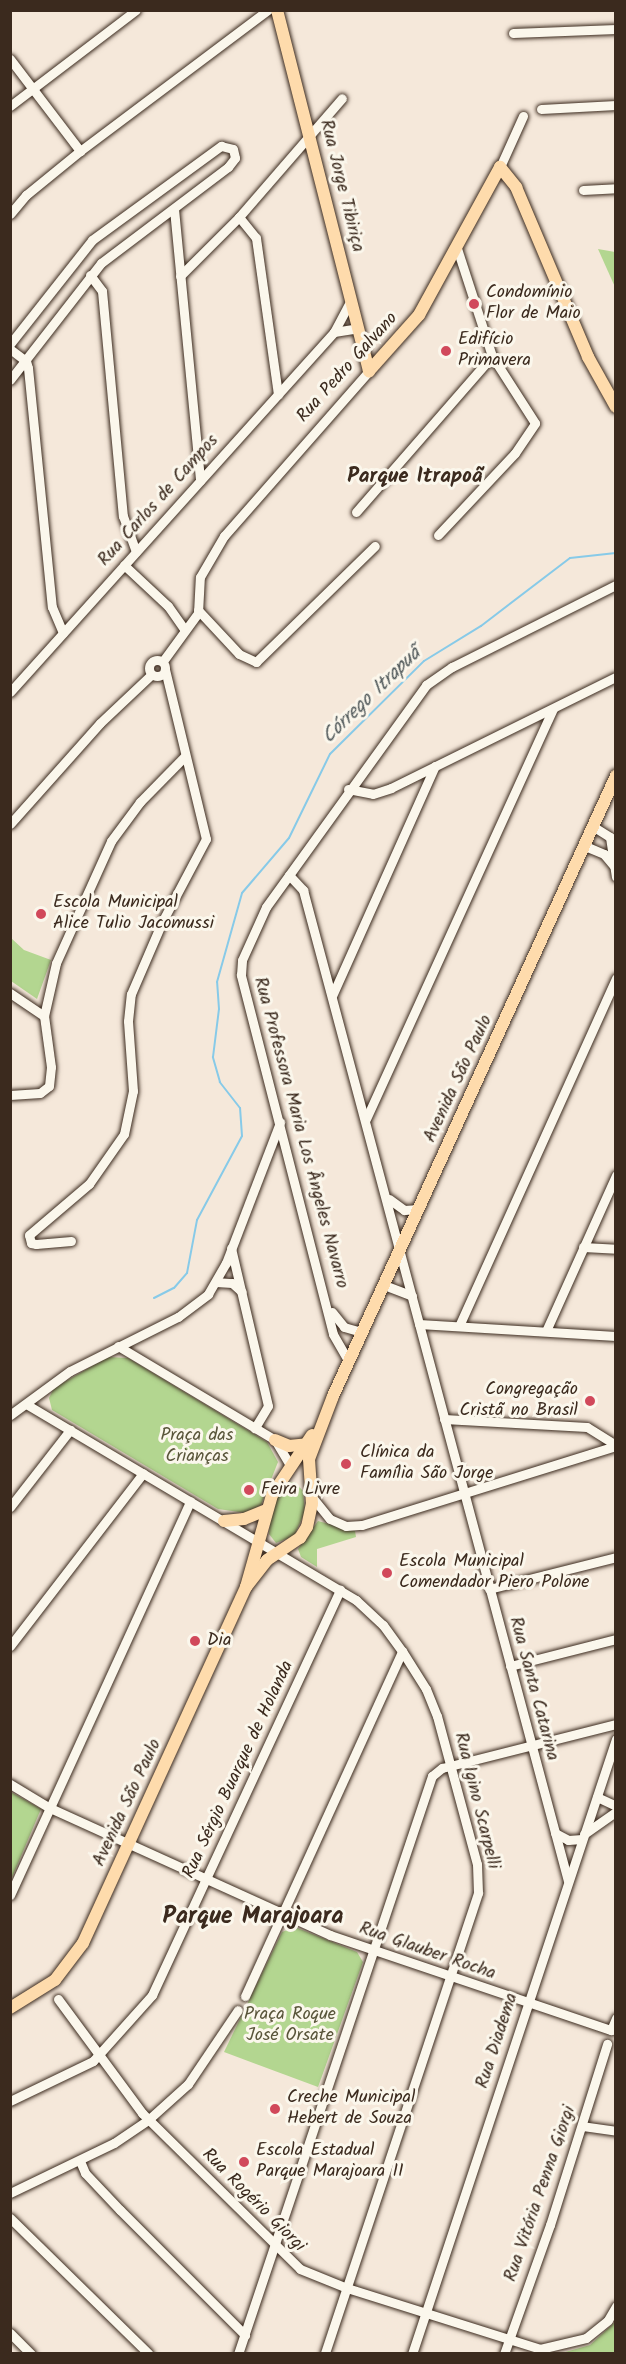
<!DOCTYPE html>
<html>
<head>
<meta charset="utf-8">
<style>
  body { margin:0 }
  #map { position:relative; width:626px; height:2364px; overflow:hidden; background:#f5e8da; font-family:Kalam,sans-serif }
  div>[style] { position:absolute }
  .green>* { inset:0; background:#b3d690 }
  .stream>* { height:2px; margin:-1px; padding:0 1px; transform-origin:1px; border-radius:1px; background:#87cae8 }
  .roads { filter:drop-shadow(0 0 2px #3b2a1e) drop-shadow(0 0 2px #3b2a1e) }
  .minor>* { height:9px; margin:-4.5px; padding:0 4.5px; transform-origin:4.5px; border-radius:4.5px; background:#fbf7ec }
  .minor>.ring { margin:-4.5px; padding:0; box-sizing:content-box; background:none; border:9px solid #fbf7ec; border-radius:50% }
  .major>* { height:12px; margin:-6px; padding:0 6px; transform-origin:6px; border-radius:6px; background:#fedbac }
  .dots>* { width:16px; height:16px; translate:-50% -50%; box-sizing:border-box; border:3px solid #fbf7ec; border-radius:50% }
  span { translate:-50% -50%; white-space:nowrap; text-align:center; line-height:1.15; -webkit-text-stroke:6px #fbf7ec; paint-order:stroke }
  .street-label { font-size:18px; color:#3b2a1e }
  .poi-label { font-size:18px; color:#3b2a1e }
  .left { translate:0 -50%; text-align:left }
  .right { translate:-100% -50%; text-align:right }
  .park-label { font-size:18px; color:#59553a }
  .water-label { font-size:20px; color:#525a5b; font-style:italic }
  .quarter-label { font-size:21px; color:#3b2a1e; font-weight:700 }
  .district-label { font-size:24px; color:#3b2a1e; font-weight:700 }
  .frame { position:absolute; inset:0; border:12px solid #3b2a1e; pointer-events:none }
</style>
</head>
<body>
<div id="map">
  <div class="green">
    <div style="clip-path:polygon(598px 249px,615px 252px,615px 287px)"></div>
    <div style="clip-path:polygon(11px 938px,24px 950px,51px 960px,37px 999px,11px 981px)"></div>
    <div style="clip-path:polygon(108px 1357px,128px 1358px,267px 1442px,278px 1462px,261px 1505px,246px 1513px,218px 1509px,52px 1410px,49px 1398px,54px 1388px)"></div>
    <div style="clip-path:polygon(289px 1482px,295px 1482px,303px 1491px,305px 1512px,294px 1536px,276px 1543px,269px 1534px,271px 1514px,279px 1492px)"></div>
    <div style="clip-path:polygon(318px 1521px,355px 1531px,356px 1537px,317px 1549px,317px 1567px,301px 1557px,298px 1549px)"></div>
    <div style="clip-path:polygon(11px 1792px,41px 1809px,11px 1880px)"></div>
    <div style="clip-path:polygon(295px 1927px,357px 1952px,363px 1962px,318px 2087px,224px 2052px,282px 1932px)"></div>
    <div style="clip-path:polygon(615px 2322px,615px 2353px,562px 2353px,590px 2345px)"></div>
  </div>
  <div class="stream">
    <div style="left:154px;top:1298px;width:22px;rotate:-27deg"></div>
    <div style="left:174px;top:1288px;width:20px;rotate:-49deg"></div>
    <div style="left:187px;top:1273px;width:54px;rotate:-79.3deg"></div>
    <div style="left:197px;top:1220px;width:95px;rotate:-61.8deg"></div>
    <div style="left:242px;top:1136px;width:28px;rotate:-94deg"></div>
    <div style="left:240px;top:1108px;width:33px;rotate:-128deg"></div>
    <div style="left:220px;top:1082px;width:26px;rotate:-106deg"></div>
    <div style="left:213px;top:1057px;width:48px;rotate:-82.9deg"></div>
    <div style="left:219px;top:1009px;width:27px;rotate:-94deg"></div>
    <div style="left:217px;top:982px;width:92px;rotate:-74.3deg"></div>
    <div style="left:242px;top:893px;width:72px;rotate:-49.5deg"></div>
    <div style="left:289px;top:838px;width:93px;rotate:-64deg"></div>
    <div style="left:330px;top:754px;width:132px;rotate:-44.7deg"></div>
    <div style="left:424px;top:661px;width:67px;rotate:-31.6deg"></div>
    <div style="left:481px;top:626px;width:112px;rotate:-37.4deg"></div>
    <div style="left:570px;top:558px;width:46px;rotate:-6.2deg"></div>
  </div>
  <div class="roads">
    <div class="minor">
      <div style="left:513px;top:33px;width:103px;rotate:-2.2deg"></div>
      <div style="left:10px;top:59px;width:116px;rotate:52.7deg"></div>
      <div style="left:10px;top:106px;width:158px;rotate:-37.3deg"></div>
      <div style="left:541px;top:109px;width:75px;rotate:-3.1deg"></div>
      <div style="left:500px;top:167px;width:56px;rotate:-65.7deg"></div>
      <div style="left:583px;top:190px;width:33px;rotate:-3deg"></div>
      <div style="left:174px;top:209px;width:273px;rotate:84.5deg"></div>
      <div style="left:10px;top:214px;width:25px;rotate:-50deg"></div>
      <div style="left:26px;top:195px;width:70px;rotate:-39.2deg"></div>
      <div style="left:80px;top:151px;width:235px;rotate:-36.9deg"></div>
      <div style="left:239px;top:217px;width:27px;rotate:51deg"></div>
      <div style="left:256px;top:238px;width:158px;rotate:82deg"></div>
      <div style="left:90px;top:275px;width:20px;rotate:53deg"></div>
      <div style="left:102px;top:291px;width:226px;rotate:84.7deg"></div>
      <div style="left:123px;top:516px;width:38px;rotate:70deg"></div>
      <div style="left:180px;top:276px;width:83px;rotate:-45deg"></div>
      <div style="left:239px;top:217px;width:157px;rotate:-49.1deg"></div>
      <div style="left:334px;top:332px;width:24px;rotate:-9deg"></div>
      <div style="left:10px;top:344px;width:132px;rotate:-51.7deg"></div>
      <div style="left:92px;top:240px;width:160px;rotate:-36.1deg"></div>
      <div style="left:221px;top:146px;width:12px;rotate:14deg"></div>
      <div style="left:233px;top:149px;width:9px;rotate:77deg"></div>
      <div style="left:235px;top:158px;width:11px;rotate:128deg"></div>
      <div style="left:228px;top:167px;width:159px;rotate:142.9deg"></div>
      <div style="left:101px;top:263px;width:148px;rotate:127.9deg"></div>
      <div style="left:10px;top:349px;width:20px;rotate:37deg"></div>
      <div style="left:26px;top:361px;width:7px;rotate:74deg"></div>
      <div style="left:28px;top:368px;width:240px;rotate:84.3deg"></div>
      <div style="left:52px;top:607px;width:28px;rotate:67deg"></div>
      <div style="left:356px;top:512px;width:207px;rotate:-48.9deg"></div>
      <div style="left:438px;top:535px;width:112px;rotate:-46.8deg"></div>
      <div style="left:515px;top:453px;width:36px;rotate:-56deg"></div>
      <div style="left:535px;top:423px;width:80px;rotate:-122.7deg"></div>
      <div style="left:492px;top:356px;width:114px;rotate:-108deg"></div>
      <div style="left:124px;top:565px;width:60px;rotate:43deg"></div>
      <div style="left:168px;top:606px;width:28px;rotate:55deg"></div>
      <div style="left:198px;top:610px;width:60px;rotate:47deg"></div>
      <div style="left:239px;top:654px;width:19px;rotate:25deg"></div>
      <div style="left:256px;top:662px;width:166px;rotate:-44.3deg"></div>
      <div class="ring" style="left:149px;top:660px;width:7px;height:7px"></div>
      <div style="left:163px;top:661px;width:59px;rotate:-53.9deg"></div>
      <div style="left:198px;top:613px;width:36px;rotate:-87deg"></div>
      <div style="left:200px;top:577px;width:48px;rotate:-59.7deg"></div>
      <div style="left:224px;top:536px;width:220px;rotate:-48.7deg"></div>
      <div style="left:10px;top:692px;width:484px;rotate:-48deg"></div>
      <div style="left:334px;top:332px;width:36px;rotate:-62deg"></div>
      <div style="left:348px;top:789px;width:25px;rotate:11deg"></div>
      <div style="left:373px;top:794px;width:19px;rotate:-18deg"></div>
      <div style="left:391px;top:788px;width:251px;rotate:-26.3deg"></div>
      <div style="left:10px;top:824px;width:135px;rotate:-48.3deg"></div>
      <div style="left:100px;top:723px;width:71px;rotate:-43.3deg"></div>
      <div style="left:594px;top:827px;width:19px;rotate:32deg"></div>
      <div style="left:610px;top:837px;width:40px;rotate:81.5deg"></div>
      <div style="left:585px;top:846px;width:21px;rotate:23deg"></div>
      <div style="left:604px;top:854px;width:16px;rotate:50deg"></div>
      <div style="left:289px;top:875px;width:21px;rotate:47deg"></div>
      <div style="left:303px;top:890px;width:1026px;rotate:75.03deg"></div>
      <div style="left:10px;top:993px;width:41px;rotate:34.1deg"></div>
      <div style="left:332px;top:996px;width:252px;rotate:-65.9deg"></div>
      <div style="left:10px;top:1095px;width:30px;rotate:-4deg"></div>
      <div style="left:40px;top:1093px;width:11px;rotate:-38deg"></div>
      <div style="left:49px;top:1086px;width:19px;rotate:-84deg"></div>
      <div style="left:51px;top:1067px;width:51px;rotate:-97.8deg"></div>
      <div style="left:44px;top:1016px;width:54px;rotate:-77.2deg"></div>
      <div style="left:56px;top:963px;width:134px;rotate:-65.7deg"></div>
      <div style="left:111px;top:841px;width:49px;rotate:-53.4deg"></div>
      <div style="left:140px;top:802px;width:63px;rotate:-45.6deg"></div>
      <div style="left:366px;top:1119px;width:451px;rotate:-65.5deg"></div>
      <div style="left:389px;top:1199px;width:19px;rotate:36deg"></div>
      <div style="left:404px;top:1210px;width:15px;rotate:-4deg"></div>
      <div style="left:71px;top:1241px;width:35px;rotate:175deg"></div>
      <div style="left:36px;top:1244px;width:5px;rotate:-169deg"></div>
      <div style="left:31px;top:1243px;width:8px;rotate:-104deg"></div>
      <div style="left:29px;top:1235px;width:79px;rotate:-40.4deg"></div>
      <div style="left:89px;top:1184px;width:61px;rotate:-55deg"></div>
      <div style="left:124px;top:1134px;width:44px;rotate:-78.2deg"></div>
      <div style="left:133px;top:1091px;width:70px;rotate:-94.1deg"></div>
      <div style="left:128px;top:1021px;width:27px;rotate:-84deg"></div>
      <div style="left:131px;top:994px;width:78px;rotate:-66.7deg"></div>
      <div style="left:162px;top:922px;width:94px;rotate:-62.1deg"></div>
      <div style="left:206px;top:839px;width:175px;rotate:-103.6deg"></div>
      <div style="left:583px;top:1247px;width:33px;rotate:3deg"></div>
      <div style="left:231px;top:1248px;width:162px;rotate:76.8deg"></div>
      <div style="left:268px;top:1406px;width:26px;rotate:121deg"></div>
      <div style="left:216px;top:1282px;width:16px;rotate:4deg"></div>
      <div style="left:232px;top:1283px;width:13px;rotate:42deg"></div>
      <div style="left:384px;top:1285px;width:30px;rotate:21deg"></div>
      <div style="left:332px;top:1312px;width:19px;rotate:51deg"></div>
      <div style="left:344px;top:1327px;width:19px;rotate:16deg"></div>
      <div style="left:419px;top:1324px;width:197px;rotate:3.5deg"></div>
      <div style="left:459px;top:1326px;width:382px;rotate:-65.7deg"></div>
      <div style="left:546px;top:1331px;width:171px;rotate:-65.8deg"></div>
      <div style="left:118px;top:1346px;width:183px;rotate:30.9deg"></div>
      <div style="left:275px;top:1440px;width:31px;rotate:59deg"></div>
      <div style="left:349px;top:1362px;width:32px;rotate:-120deg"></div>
      <div style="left:333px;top:1334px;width:371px;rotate:-104.4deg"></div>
      <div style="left:241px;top:975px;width:15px;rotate:-86deg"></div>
      <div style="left:242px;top:960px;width:58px;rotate:-65.6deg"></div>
      <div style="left:266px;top:907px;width:274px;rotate:-54.2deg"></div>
      <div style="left:426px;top:685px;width:32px;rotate:-35deg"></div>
      <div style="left:452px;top:667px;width:183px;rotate:-26.6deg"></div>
      <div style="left:26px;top:1404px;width:384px;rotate:30.7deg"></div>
      <div style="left:356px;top:1600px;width:37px;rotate:43deg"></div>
      <div style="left:383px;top:1625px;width:32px;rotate:54deg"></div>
      <div style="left:402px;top:1651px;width:45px;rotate:57.7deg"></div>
      <div style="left:426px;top:1689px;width:29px;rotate:68deg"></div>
      <div style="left:437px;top:1716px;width:153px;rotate:74.9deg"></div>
      <div style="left:477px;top:1864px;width:29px;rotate:88deg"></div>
      <div style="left:478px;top:1893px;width:486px;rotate:108.4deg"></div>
      <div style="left:10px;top:1415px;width:74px;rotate:-36.3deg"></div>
      <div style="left:70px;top:1371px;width:121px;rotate:-26.6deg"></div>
      <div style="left:178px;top:1317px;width:38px;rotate:-37deg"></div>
      <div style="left:208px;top:1294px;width:36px;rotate:-60deg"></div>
      <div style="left:226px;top:1263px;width:151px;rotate:-69deg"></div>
      <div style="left:444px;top:1419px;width:143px;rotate:3.2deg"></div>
      <div style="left:587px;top:1427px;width:34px;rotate:32deg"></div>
      <div style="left:312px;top:1497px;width:28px;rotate:51deg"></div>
      <div style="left:330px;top:1519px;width:17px;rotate:24deg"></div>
      <div style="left:346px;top:1526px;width:16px;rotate:-4deg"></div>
      <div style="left:362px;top:1525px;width:266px;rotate:-17.3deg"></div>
      <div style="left:10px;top:1507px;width:98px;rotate:-52.1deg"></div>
      <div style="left:489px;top:1589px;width:131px;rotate:-14.1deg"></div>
      <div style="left:10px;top:1646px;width:218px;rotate:-52.4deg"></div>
      <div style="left:510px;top:1666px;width:109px;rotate:-14.3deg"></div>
      <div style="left:10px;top:1784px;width:47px;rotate:31deg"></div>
      <div style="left:50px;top:1808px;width:307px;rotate:24.4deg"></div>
      <div style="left:330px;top:1935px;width:297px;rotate:18.7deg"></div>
      <div style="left:611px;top:2030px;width:13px;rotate:-67deg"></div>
      <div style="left:597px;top:1797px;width:21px;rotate:25deg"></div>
      <div style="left:555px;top:1833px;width:15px;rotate:28deg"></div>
      <div style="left:568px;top:1840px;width:14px;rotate:-4deg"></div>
      <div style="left:584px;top:1834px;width:39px;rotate:-35deg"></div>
      <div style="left:10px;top:1895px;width:433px;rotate:-65.4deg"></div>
      <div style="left:245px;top:1996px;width:379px;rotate:-65.5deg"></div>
      <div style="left:58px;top:1999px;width:142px;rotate:53.6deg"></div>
      <div style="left:142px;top:2113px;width:222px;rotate:44.6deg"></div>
      <div style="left:300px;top:2269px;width:51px;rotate:22deg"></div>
      <div style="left:347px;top:2288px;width:202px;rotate:17.5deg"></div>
      <div style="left:540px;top:2349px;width:47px;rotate:-13.4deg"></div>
      <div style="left:586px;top:2338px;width:28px;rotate:-39deg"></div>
      <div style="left:608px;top:2320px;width:16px;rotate:-60deg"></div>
      <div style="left:10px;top:2101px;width:92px;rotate:-25.7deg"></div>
      <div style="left:93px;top:2061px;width:89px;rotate:-48.2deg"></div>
      <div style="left:152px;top:1995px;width:447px;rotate:-65.1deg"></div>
      <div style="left:582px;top:2126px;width:34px;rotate:8deg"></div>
      <div style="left:80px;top:2161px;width:13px;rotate:67deg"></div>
      <div style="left:85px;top:2173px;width:51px;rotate:46.6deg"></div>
      <div style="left:120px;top:2210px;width:177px;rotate:45deg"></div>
      <div style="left:10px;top:2193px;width:115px;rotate:-25.7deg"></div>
      <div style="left:114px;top:2143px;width:41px;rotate:-34.1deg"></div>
      <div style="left:148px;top:2120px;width:54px;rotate:-42deg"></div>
      <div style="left:188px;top:2084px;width:89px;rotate:-56deg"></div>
      <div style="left:10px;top:2218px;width:194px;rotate:44.4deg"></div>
      <div style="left:10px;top:2333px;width:30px;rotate:45deg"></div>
      <div style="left:238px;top:2354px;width:610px;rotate:-71.45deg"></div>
      <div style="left:432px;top:1776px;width:13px;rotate:-39deg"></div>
      <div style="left:442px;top:1768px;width:179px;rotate:-14.2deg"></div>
      <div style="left:412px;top:2354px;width:648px;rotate:-71.65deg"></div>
      <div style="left:504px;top:2354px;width:137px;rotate:-70.4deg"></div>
      <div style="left:550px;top:2225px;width:190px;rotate:-72.5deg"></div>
    </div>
    <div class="major">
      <div style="left:277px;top:10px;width:373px;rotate:75.7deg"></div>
      <div style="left:369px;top:371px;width:75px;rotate:-48.2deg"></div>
      <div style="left:419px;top:315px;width:169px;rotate:-61.3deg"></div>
      <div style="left:500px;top:167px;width:26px;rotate:51deg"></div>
      <div style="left:516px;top:187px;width:185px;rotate:67deg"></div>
      <div style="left:588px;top:357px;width:57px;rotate:60.8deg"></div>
      <div style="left:275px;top:1440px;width:15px;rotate:23deg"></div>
      <div style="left:289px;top:1446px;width:18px;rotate:-6deg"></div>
      <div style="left:224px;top:1521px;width:20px;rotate:-6deg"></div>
      <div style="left:244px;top:1519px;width:24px;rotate:-22deg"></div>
      <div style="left:246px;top:1587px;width:34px;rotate:-52deg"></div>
      <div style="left:267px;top:1560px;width:40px;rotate:-34deg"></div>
      <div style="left:300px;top:1538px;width:13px;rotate:-58deg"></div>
      <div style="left:307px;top:1527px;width:24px;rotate:-78deg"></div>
      <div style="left:312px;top:1504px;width:45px;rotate:-93.8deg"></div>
      <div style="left:309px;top:1459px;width:67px;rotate:-69.1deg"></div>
      <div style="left:333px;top:1396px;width:682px;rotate:-65.47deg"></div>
      <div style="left:10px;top:2008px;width:53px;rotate:-31.9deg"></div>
      <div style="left:55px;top:1980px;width:46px;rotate:-52.9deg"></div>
      <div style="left:83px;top:1943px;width:392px;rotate:-65.4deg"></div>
      <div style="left:246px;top:1587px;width:96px;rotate:-74.2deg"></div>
      <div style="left:272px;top:1495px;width:72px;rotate:-56.3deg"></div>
    </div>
  </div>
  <div class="dots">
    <div style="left:474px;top:304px;background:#d1495b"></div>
    <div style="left:446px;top:351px;background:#d1495b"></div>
    <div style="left:41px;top:914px;background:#d1495b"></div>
    <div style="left:590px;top:1401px;background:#d1495b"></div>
    <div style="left:346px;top:1464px;background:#d1495b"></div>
    <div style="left:249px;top:1490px;background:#d1495b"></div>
    <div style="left:387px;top:1573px;background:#d1495b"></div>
    <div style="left:195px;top:1641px;background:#d1495b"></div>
    <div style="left:275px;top:2109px;background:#d1495b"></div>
    <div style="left:244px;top:2162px;background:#d1495b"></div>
  </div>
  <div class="street-label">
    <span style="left:341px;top:186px;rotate:76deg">Rua Jorge Tibiriça</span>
    <span style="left:348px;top:368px;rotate:-48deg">Rua Pedro Galvano</span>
    <span style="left:159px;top:501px;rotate:-48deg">Rua Carlos de Campos</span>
    <span style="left:459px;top:1079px;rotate:-65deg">Avenida São Paulo</span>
    <span style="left:300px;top:1133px;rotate:75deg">Rua Professora Maria Los Ângeles Navarro</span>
    <span style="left:533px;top:1689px;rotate:75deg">Rua Santa Catarina</span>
    <span style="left:239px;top:1770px;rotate:-65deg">Rua Sérgio Buarque de Holanda</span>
    <span style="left:476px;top:1801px;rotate:76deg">Rua Igino Scarpelli</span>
    <span style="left:128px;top:1803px;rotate:-65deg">Avenida São Paulo</span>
    <span style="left:427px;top:1952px;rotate:19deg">Rua Glauber Rocha</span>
    <span style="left:498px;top:2041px;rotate:-72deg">Rua Diadema</span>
    <span style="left:541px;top:2194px;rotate:-71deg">Rua Vitória Penna Giorgi</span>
    <span style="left:253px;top:2201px;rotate:45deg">Rua Rogério Giorgi</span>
  </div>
  <div class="poi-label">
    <span class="left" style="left:486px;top:304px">Condomínio<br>Flor de Maio</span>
    <span class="left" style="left:458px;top:351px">Edifício<br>Primavera</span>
    <span class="left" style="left:53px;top:914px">Escola Municipal<br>Alice Tulio Jacomussi</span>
    <span class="right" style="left:578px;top:1401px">Congregação<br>Cristã no Brasil</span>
    <span class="left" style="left:360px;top:1464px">Clínica da<br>Família São Jorge</span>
    <span class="left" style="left:261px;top:1490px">Feira Livre</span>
    <span class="left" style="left:399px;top:1573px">Escola Municipal<br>Comendador Piero Polone</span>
    <span class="left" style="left:207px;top:1641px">Dia</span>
    <span class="left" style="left:287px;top:2109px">Creche Municipal<br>Hebert de Souza</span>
    <span class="left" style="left:256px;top:2162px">Escola Estadual<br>Parque Marajoara II</span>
  </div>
  <div class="park-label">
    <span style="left:197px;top:1447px">Praça das<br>Crianças</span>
    <span style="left:290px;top:2026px">Praça Roque<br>José Orsate</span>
  </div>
  <div class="water-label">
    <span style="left:372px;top:696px;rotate:-44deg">Córrego Itrapuã</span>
  </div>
  <div class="quarter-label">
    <span style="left:415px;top:477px">Parque Itrapoã</span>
  </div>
  <div class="district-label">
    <span style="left:253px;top:1917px">Parque Marajoara</span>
  </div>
  <div class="frame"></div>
</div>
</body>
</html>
